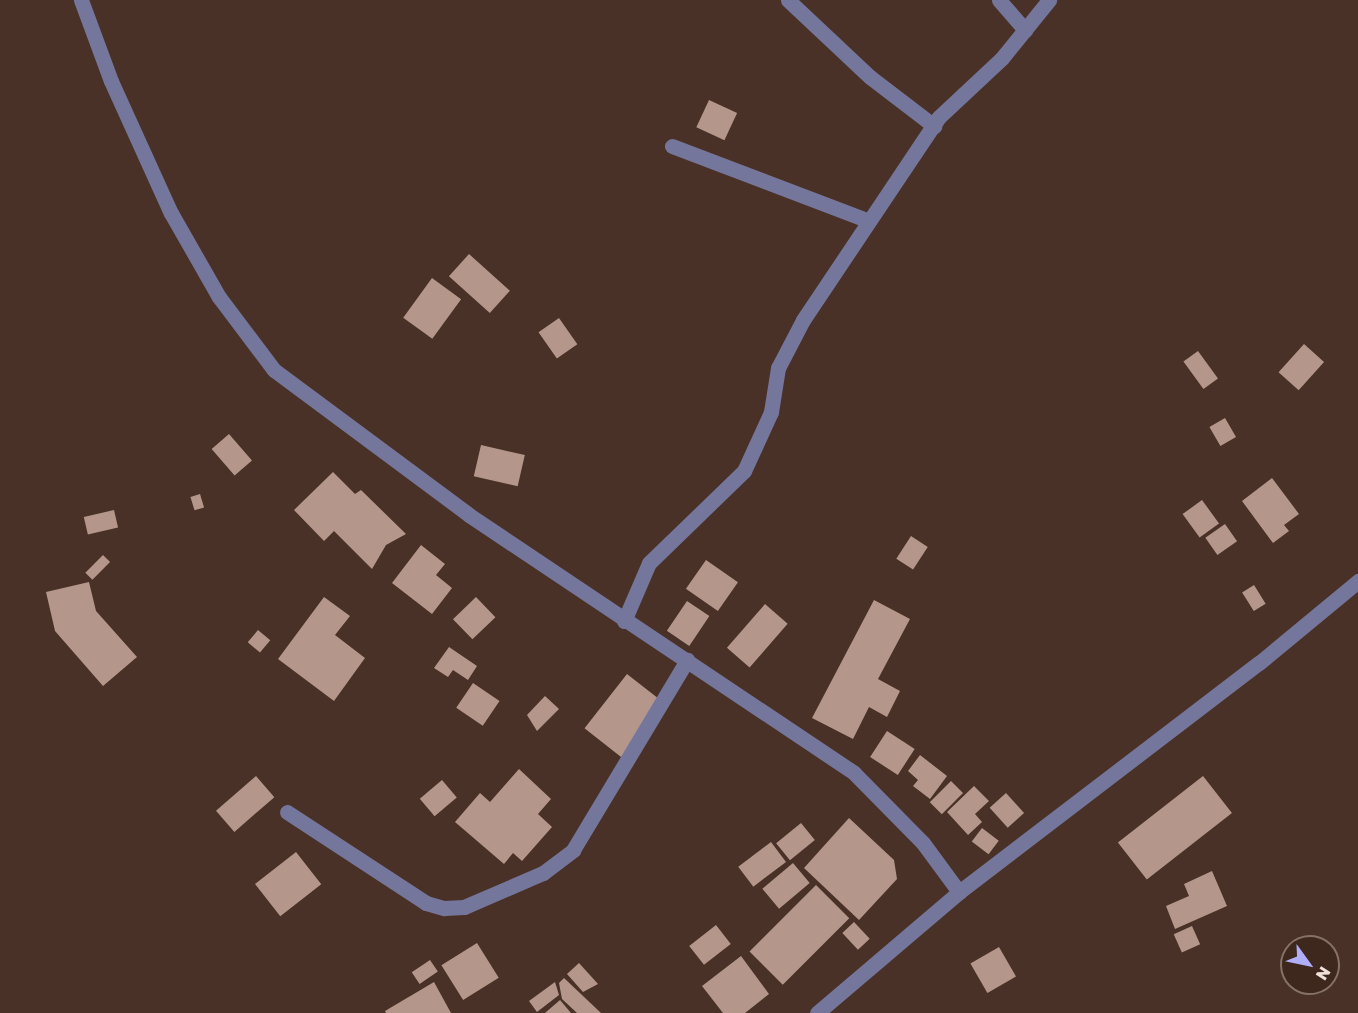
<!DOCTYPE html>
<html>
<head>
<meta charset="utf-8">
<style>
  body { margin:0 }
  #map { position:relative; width:1358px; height:1013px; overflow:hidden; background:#493127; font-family:"Golos Text",sans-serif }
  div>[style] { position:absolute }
  .building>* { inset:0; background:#b4978a; transform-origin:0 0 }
  .minor>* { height:15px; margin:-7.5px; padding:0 7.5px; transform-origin:7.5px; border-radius:7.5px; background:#75769b }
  span { translate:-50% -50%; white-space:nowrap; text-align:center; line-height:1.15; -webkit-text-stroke:6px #3e271d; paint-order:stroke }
  .north { position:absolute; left:1280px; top:935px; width:60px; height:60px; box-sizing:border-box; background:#3e271d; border:2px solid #867169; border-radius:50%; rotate:123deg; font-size:16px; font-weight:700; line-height:24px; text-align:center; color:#f1e1db }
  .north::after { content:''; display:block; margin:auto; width:21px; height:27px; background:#aeaefb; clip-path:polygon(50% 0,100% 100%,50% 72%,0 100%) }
</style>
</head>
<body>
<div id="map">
  <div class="building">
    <div style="left:709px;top:100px;width:31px;height:30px;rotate:25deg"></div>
    <div style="left:469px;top:254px;width:55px;height:30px;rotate:42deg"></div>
    <div style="left:432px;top:278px;width:36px;height:49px;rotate:36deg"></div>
    <div style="left:559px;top:318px;width:32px;height:25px;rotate:55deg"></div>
    <div style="left:1304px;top:344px;width:27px;height:38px;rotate:42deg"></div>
    <div style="left:1198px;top:351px;width:34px;height:18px;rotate:54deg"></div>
    <div style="left:1225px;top:418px;width:22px;height:18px;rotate:60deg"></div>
    <div style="left:229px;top:434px;width:35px;height:23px;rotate:49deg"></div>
    <div style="left:481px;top:445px;width:45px;height:32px;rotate:13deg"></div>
    <div style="clip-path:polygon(333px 472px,355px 494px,361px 490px,406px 534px,386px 545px,372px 569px,334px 531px,324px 541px,294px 510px)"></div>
    <div style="clip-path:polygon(1272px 478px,1299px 514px,1284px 525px,1289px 531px,1273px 543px,1242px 501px)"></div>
    <div style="left:200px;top:494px;width:14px;height:10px;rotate:73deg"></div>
    <div style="left:1202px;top:500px;width:29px;height:24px;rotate:54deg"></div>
    <div style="left:114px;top:510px;width:18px;height:31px;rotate:77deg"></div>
    <div style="left:1225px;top:524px;width:21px;height:24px;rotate:55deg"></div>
    <div style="left:911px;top:536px;width:20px;height:27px;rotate:33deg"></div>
    <div style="clip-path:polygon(421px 545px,445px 564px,436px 575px,452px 588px,432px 614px,392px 583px)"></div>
    <div style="left:103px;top:555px;width:10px;height:25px;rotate:45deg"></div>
    <div style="left:706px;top:560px;width:39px;height:35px;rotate:35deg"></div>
    <div style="clip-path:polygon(89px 582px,96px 611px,137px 657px,103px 686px,55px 631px,46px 592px)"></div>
    <div style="left:1254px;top:585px;width:22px;height:14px;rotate:58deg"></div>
    <div style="clip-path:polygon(324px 597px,350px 616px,335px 635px,365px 658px,334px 701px,278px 659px)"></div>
    <div style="left:476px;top:597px;width:28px;height:32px;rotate:46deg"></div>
    <div style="clip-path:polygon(874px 600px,910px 619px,878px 679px,900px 691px,887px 717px,869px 707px,853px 739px,812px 718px)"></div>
    <div style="left:687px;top:601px;width:27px;height:36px;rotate:34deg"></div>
    <div style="left:765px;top:604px;width:30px;height:58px;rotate:41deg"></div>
    <div style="left:258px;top:630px;width:16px;height:16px;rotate:40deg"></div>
    <div style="clip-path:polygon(449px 647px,477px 666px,468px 680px,453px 670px,448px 677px,434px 668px)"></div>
    <div style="left:627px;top:674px;width:52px;height:69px;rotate:38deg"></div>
    <div style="left:473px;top:683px;width:32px;height:30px;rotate:34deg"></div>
    <div style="clip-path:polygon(545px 696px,559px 709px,537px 731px,527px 715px)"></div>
    <div style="left:887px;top:731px;width:33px;height:31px;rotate:33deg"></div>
    <div style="clip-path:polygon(920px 755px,947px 776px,930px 799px,913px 786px,918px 780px,908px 771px)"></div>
    <div style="clip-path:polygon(519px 769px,551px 799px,538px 814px,552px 827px,522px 861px,513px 853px,504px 864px,455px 822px,480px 793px,490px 802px)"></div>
    <div style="left:256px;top:776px;width:28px;height:53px;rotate:49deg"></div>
    <div style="left:1203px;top:776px;width:47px;height:108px;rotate:52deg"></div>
    <div style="left:442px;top:780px;width:23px;height:29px;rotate:50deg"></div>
    <div style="left:951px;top:781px;width:17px;height:30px;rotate:45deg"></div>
    <div style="clip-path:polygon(974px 786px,989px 801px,975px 814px,982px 822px,968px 835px,947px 812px)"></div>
    <div style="left:1006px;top:793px;width:27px;height:22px;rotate:48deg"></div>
    <div style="clip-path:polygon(849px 818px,894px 860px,897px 879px,859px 920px,804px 868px)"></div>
    <div style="left:801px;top:823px;width:22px;height:32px;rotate:51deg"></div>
    <div style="left:982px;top:828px;width:21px;height:17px;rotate:37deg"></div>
    <div style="left:771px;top:842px;width:25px;height:41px;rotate:53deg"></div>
    <div style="left:296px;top:852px;width:41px;height:52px;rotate:52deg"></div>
    <div style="left:793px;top:863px;width:26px;height:40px;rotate:50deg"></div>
    <div style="clip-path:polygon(1212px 871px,1227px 906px,1175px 929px,1166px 906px,1189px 896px,1184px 884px)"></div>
    <div style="left:816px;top:885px;width:47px;height:94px;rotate:45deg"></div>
    <div style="left:854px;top:922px;width:23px;height:16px;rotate:47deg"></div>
    <div style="left:716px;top:925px;width:24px;height:34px;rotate:52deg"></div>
    <div style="left:1192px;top:926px;width:20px;height:20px;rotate:66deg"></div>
    <div style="left:477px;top:943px;width:41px;height:42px;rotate:58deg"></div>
    <div style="left:999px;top:947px;width:34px;height:33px;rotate:60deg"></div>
    <div style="clip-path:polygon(741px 956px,769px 994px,745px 1013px,723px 1013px,702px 986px)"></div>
    <div style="left:430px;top:960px;width:14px;height:22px;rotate:56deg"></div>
    <div style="clip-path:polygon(579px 963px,598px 984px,583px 992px,567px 974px)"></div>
    <div style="clip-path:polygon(564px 978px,601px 1013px,577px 1013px,562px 999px,559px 983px)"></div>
    <div style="clip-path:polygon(434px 982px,451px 1013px,386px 1013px,385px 1011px)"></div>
    <div style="clip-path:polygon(555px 982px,559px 995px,537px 1012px,529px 1001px)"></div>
    <div style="clip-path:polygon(560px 1000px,571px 1013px,545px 1013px)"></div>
  </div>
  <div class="minor">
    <div style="left:81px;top:0;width:86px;rotate:69.7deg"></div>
    <div style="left:111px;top:81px;width:145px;rotate:65.6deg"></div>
    <div style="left:171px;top:213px;width:97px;rotate:60.3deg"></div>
    <div style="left:219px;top:297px;width:91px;rotate:53deg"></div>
    <div style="left:274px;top:370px;width:243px;rotate:36.6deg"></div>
    <div style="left:469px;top:515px;width:463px;rotate:33.8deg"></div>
    <div style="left:854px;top:773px;width:98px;rotate:45.4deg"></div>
    <div style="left:923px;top:843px;width:61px;rotate:53.7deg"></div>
    <div style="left:788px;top:0;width:112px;rotate:43.2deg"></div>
    <div style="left:870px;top:77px;width:81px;rotate:37.4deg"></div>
    <div style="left:999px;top:0;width:40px;rotate:49deg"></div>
    <div style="left:672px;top:146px;width:211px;rotate:20.8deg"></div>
    <div style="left:624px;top:621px;width:63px;rotate:-66.7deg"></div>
    <div style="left:649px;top:563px;width:132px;rotate:-44.1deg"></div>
    <div style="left:744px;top:471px;width:65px;rotate:-65.4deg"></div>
    <div style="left:771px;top:412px;width:45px;rotate:-81deg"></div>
    <div style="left:778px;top:368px;width:54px;rotate:-62.5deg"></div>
    <div style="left:803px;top:320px;width:244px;rotate:-56.2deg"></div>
    <div style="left:939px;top:117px;width:86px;rotate:-43.1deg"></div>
    <div style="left:1002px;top:58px;width:75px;rotate:-51deg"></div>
    <div style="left:287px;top:812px;width:166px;rotate:33.2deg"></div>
    <div style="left:426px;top:903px;width:19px;rotate:16deg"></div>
    <div style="left:444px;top:908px;width:20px;rotate:-3deg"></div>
    <div style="left:464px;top:907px;width:86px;rotate:-23.3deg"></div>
    <div style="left:543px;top:873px;width:38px;rotate:-37deg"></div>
    <div style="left:573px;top:850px;width:222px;rotate:-59deg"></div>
    <div style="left:817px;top:1013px;width:187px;rotate:-40.4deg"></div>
    <div style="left:959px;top:892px;width:377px;rotate:-37.4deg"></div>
    <div style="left:1259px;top:663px;width:129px;rotate:-39.6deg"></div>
  </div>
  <div class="north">N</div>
</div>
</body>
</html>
